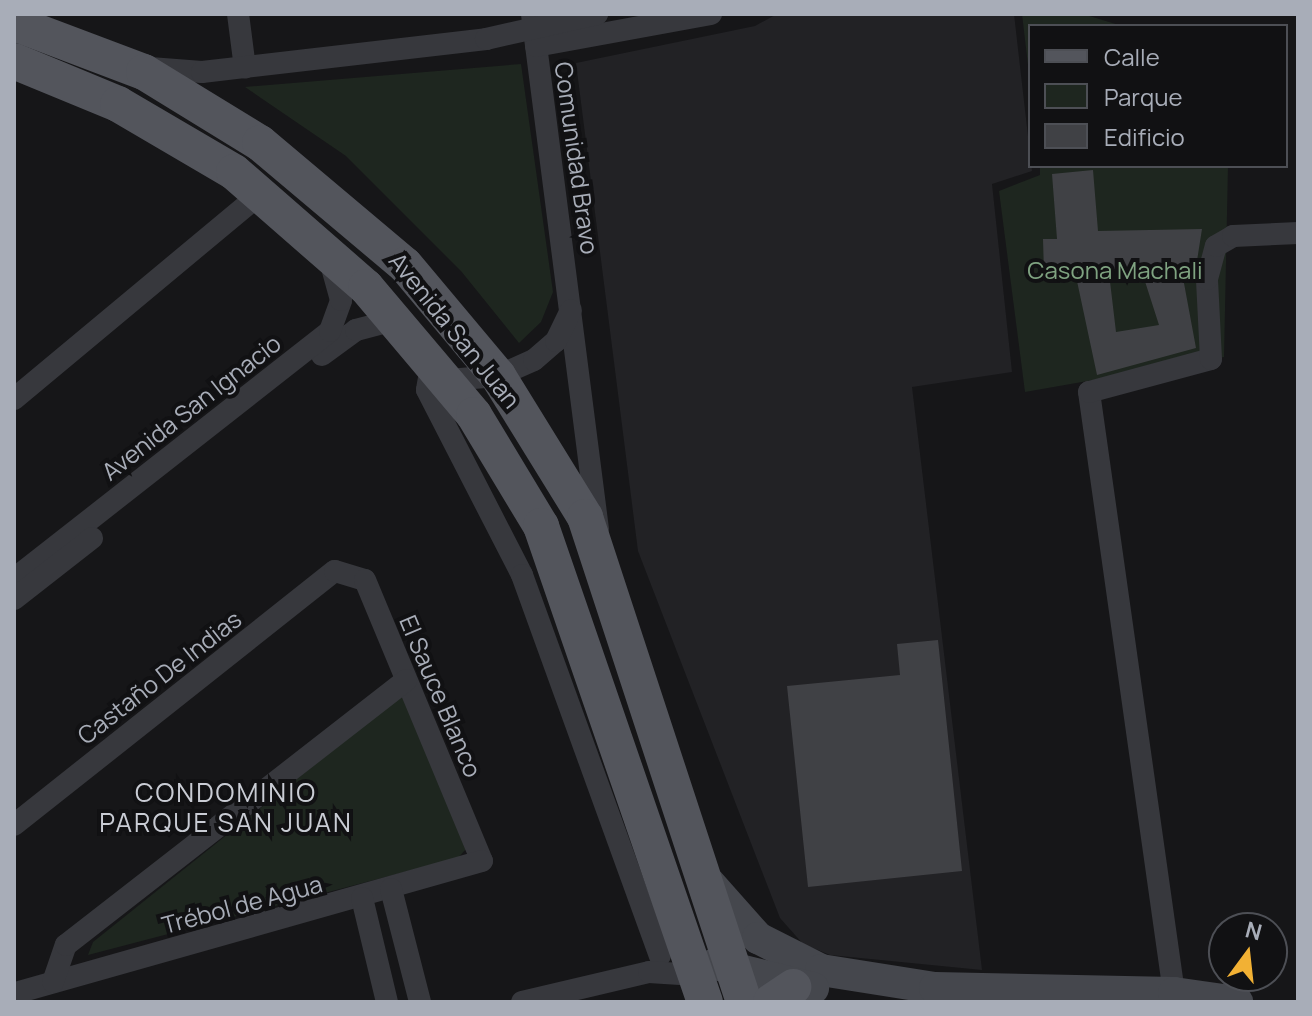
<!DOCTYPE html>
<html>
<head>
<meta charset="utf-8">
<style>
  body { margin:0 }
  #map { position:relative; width:1312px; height:1016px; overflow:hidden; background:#161618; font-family:Manrope,sans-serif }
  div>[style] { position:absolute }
  .built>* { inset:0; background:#222225 }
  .green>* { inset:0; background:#1e261f }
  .building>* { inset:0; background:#404145 }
  .minor>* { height:22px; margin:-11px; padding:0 11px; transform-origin:11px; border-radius:11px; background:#37383d }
  .secondary>* { height:32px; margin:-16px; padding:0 16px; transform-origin:16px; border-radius:16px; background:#45474d }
  .primary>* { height:36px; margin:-18px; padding:0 18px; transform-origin:18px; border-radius:18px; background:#53555c }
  span { translate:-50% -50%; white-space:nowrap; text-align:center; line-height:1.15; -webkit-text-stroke:8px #111113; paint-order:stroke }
  .street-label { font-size:24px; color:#a8adb8 }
  .park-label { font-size:24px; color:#7fa381 }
  .neighbourhood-label { font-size:26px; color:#c9ccd4; letter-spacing:2px }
  .frame { position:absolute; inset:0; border:16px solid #a8adb8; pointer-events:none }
  .legend { position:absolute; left:1028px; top:24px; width:260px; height:144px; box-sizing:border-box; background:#111113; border:2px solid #4d4f55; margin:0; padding:10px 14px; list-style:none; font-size:24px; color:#a8adb8 }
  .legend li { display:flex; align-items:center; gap:16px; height:40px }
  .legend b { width:40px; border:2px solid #4d4f55 }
  .north { position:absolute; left:1208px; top:912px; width:80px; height:80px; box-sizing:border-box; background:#111113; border:2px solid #4d4f55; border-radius:50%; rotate:15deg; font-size:22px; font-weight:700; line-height:32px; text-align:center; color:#a8adb8 }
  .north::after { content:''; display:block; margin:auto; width:28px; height:36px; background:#f2b134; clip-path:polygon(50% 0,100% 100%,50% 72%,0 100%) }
</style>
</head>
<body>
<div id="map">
  <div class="built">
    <div style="clip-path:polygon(777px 14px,1014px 14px,1032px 171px,992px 184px,1012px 372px,912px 387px,982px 970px,830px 955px,803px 944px,780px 918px,638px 551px,576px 63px,755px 26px)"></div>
  </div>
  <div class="green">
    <div style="clip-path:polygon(1022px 14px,1083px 14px,1122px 26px,1030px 26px,1030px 82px)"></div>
    <div style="clip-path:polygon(521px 64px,553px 292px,541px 322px,519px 343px,461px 271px,346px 156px,245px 87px)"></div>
    <div style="clip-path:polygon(1040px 166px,1228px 166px,1224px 357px,1025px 392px,999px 191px,1040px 175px)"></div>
    <div style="clip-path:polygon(403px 694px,466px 849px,458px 858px,88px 955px,93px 942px)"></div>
  </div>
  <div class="building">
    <div style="clip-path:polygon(evenodd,1093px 170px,1098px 231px,1202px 229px,1196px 267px,1181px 267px,1196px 348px,1097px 375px,1074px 267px,1044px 273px,1043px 239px,1057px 239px,1052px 174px,1093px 170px,1141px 269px,1159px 325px,1116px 332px,1109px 273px,1141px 269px)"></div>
    <div style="clip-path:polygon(938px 640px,962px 871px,808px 887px,787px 686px,900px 675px,897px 644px)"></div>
  </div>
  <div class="minor">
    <div style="left:238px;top:14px;width:54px;rotate:82.6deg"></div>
    <div style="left:532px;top:14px;width:519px;rotate:82.7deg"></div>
    <div style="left:536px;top:46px;width:178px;rotate:-10.4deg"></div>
    <div style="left:150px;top:68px;width:52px;rotate:4.4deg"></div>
    <div style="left:202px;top:72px;width:286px;rotate:-6.6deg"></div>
    <div style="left:486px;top:39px;width:114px;rotate:-12.7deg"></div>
    <div style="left:322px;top:355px;width:42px;rotate:-36.3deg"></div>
    <div style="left:356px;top:330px;width:43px;rotate:-14.7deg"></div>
    <div style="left:432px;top:361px;width:29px;rotate:100deg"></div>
    <div style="left:427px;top:390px;width:208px;rotate:62.8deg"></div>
    <div style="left:522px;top:575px;width:405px;rotate:70.1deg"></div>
    <div style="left:448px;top:380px;width:50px;rotate:-4.6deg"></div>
    <div style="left:498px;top:376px;width:39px;rotate:-24deg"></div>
    <div style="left:534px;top:360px;width:29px;rotate:-41deg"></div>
    <div style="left:556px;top:341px;width:34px;rotate:-64deg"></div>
    <div style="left:14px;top:399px;width:322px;rotate:-39.8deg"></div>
    <div style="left:14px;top:579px;width:402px;rotate:-38.1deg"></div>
    <div style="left:330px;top:331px;width:33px;rotate:-70deg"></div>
    <div style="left:341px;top:300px;width:41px;rotate:-105.4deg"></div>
    <div style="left:14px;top:599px;width:99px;rotate:-38deg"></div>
    <div style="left:14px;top:825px;width:409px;rotate:-38.4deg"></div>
    <div style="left:335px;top:571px;width:31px;rotate:17deg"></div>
    <div style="left:365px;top:580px;width:304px;rotate:67.4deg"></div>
    <div style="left:482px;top:861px;width:486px;rotate:164.2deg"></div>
    <div style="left:391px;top:889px;width:117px;rotate:75.6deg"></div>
    <div style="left:362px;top:898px;width:107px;rotate:76.5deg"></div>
    <div style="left:53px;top:982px;width:39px;rotate:-71deg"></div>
    <div style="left:66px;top:945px;width:431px;rotate:-37.9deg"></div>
    <div style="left:1174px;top:993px;width:607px;rotate:-98.05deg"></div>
    <div style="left:1089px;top:392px;width:126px;rotate:-15.1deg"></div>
    <div style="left:1211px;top:359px;width:80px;rotate:-92.9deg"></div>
    <div style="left:1207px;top:279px;width:34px;rotate:-75deg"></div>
    <div style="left:1216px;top:246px;width:20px;rotate:-30deg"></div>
    <div style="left:1233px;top:236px;width:65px;rotate:-2.6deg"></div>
    <div style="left:522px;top:1002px;width:130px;rotate:-13.3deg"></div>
    <div style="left:649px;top:972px;width:47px;rotate:3.7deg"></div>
  </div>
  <div class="secondary">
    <div style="left:709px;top:883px;width:74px;rotate:48.3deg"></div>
    <div style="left:758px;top:938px;width:71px;rotate:26.9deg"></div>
    <div style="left:821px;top:970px;width:115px;rotate:9deg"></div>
    <div style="left:935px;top:988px;width:239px;rotate:1.2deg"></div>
    <div style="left:1174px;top:993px;width:64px;rotate:8.1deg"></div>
    <div style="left:715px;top:964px;width:101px;rotate:13.8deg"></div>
  </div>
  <div class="primary">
    <div style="left:14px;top:23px;width:139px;rotate:20.7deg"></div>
    <div style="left:144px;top:72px;width:136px;rotate:31.5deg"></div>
    <div style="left:260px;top:143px;width:189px;rotate:40.1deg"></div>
    <div style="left:405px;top:265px;width:145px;rotate:50deg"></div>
    <div style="left:498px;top:376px;width:166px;rotate:58.3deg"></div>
    <div style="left:585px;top:517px;width:510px;rotate:71.85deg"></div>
    <div style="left:14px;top:61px;width:113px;rotate:22.5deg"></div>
    <div style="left:118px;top:104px;width:134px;rotate:30.4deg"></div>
    <div style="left:234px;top:172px;width:175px;rotate:41.1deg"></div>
    <div style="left:366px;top:287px;width:167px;rotate:49.8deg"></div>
    <div style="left:474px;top:415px;width:130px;rotate:58.9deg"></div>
    <div style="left:541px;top:526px;width:503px;rotate:70.99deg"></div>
    <div style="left:771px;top:1002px;width:27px;rotate:-34deg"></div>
  </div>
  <div class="street-label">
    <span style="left:577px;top:158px;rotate:82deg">Comunidad Bravo</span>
    <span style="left:455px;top:330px;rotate:51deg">Avenida San Juan</span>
    <span style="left:191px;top:407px;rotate:-38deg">Avenida San Ignacio</span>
    <span style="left:159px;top:677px;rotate:-38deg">Castaño De Indias</span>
    <span style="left:441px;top:696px;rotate:67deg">El Sauce Blanco</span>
    <span style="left:242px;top:904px;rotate:-15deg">Trébol de Agua</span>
  </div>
  <div class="park-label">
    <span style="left:1115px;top:270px">Casona Machali</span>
  </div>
  <div class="neighbourhood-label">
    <span style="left:226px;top:808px">CONDOMINIO<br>PARQUE SAN JUAN</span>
  </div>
  <div class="frame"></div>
  <ul class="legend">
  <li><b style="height:10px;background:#53555c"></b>Calle</li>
  <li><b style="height:22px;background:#1e261f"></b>Parque</li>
  <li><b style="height:22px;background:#404145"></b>Edificio</li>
  </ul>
  <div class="north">N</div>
</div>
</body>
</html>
